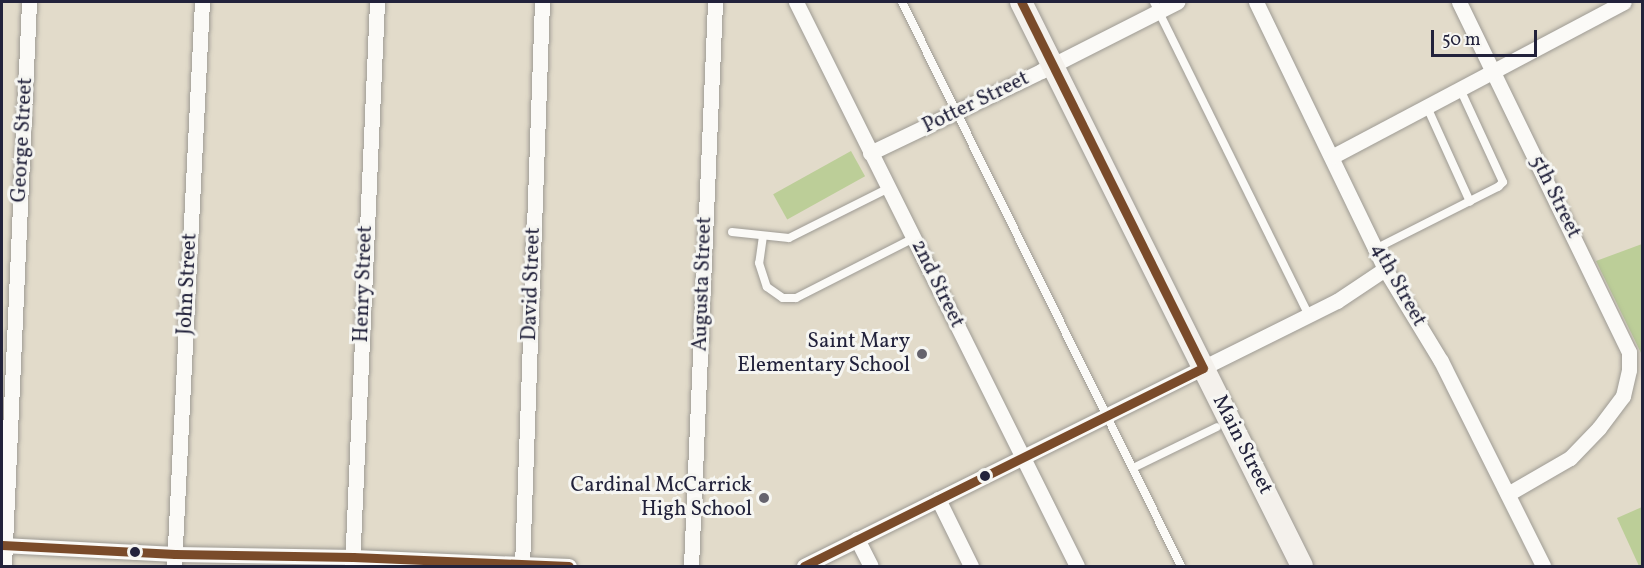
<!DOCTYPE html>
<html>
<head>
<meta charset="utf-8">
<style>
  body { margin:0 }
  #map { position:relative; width:1644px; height:568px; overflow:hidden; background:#e2dbca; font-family:Vollkorn,serif }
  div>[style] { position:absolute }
  .green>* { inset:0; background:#bcce98; transform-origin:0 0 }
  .roads { filter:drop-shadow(0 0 2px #9e9b94) drop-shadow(0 0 2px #9e9b94) }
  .lane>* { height:8px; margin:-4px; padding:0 4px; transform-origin:4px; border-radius:4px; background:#fbfaf7 }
  .street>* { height:15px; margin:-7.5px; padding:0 7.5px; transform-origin:7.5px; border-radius:7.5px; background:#fbfaf7 }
  .secondary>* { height:22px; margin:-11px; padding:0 11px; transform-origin:11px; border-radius:11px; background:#f4f1ec }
  .bus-1>* { height:9px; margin:-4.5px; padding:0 4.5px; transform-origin:4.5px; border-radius:4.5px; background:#7a4b2a }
  .dots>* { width:16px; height:16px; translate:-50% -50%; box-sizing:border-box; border:3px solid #f6f6f2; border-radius:50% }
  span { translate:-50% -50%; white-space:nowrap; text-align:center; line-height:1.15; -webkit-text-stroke:6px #f6f6f2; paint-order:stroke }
  .street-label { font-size:21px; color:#22223b }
  .poi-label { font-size:21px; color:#22223b }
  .right { translate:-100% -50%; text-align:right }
  .frame { position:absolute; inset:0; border:3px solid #22223b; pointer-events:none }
  .scale { position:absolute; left:1431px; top:30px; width:106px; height:27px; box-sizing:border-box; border:3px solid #22223b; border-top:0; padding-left:8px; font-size:18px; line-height:21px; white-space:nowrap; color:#22223b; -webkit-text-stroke:4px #f6f6f2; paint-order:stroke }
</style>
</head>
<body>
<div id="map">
  <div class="green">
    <div style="left:851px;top:151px;width:29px;height:89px;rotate:61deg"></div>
    <div style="clip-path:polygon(1642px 244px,1642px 355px,1596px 261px)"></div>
    <div style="clip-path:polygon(1642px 507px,1642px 566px,1639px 566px,1617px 518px)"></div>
  </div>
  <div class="roads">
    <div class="lane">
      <div style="left:902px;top:2px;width:629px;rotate:63.68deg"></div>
      <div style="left:1154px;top:2px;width:349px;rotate:63.7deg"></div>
      <div style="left:1427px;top:107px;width:104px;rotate:65.6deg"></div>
      <div style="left:732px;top:232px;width:57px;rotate:6deg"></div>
      <div style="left:789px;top:238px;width:112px;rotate:-26.6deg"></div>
      <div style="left:763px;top:236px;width:27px;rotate:98deg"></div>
      <div style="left:759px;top:263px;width:25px;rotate:72deg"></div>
      <div style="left:767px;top:287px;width:19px;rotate:35deg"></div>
      <div style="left:783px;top:298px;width:13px"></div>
      <div style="left:796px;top:298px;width:132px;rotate:-27deg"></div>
      <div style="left:1377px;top:248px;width:136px;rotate:-26.8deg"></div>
      <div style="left:1498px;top:187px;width:7px;rotate:-45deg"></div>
      <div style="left:1503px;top:182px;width:102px;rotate:-114.8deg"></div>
      <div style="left:1133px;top:468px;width:93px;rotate:-26deg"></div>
    </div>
    <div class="street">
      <div style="left:796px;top:2px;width:630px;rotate:63.52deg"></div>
      <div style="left:1256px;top:2px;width:297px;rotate:64.2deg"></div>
      <div style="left:1385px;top:269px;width:108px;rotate:58.7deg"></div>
      <div style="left:1441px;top:361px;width:229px;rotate:63.5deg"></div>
      <div style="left:1459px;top:2px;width:389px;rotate:64.1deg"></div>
      <div style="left:1629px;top:352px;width:18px;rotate:90deg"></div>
      <div style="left:1629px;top:370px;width:27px;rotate:103deg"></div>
      <div style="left:1623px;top:396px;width:40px;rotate:127deg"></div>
      <div style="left:1599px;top:428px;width:42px;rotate:134deg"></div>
      <div style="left:1570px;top:458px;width:72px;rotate:149.9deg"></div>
      <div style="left:870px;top:153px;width:190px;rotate:-25.6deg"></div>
      <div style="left:1041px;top:71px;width:153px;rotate:-26.9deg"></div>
      <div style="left:1333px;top:156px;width:329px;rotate:-27.9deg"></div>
      <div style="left:938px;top:499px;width:75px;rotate:63.8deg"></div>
      <div style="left:857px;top:539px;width:30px;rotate:63deg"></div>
      <div style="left:2px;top:545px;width:173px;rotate:3deg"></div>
      <div style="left:175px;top:554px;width:178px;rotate:1deg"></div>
      <div style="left:353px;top:557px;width:216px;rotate:2.4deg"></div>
      <div style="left:4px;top:566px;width:565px;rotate:-87.46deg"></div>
      <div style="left:174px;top:566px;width:565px;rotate:-87.16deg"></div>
      <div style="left:352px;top:566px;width:565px;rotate:-87.46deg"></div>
      <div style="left:522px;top:566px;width:564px;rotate:-87.97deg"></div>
      <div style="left:691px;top:566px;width:565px;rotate:-87.56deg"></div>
      <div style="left:804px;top:566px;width:595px;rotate:-26.44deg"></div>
      <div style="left:1337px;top:301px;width:58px;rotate:-33.7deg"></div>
    </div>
    <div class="secondary">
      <div style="left:1021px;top:2px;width:630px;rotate:63.52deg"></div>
    </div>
  </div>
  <div class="bus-1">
    <div style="left:2px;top:545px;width:173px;rotate:3deg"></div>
    <div style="left:175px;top:554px;width:178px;rotate:1deg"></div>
    <div style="left:353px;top:557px;width:216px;rotate:2.4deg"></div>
    <div style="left:804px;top:566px;width:445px;rotate:-26.4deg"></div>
    <div style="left:1203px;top:368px;width:409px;rotate:-116.4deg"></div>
  </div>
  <div class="dots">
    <div style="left:922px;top:354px;background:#65636d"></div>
    <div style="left:985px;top:476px;background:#22223b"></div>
    <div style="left:764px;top:498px;background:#65636d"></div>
    <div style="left:135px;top:552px;background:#22223b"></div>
  </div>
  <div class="street-label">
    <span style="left:976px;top:103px;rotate:-26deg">Potter Street</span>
    <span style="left:23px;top:140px;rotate:-87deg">George Street</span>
    <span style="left:1555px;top:197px;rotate:64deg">5th Street</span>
    <span style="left:188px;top:284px;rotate:-87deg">John Street</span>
    <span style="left:364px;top:284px;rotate:-88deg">Henry Street</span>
    <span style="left:532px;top:284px;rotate:-88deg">David Street</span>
    <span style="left:703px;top:284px;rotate:-88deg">Augusta Street</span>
    <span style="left:937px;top:284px;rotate:64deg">2nd Street</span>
    <span style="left:1398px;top:285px;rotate:61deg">4th Street</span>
    <span style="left:1242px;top:445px;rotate:63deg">Main Street</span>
  </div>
  <div class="poi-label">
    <span class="right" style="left:910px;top:354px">Saint Mary<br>Elementary School</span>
    <span class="right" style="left:752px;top:498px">Cardinal McCarrick<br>High School</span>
  </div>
  <div class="frame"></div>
  <div class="scale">50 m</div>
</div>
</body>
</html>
